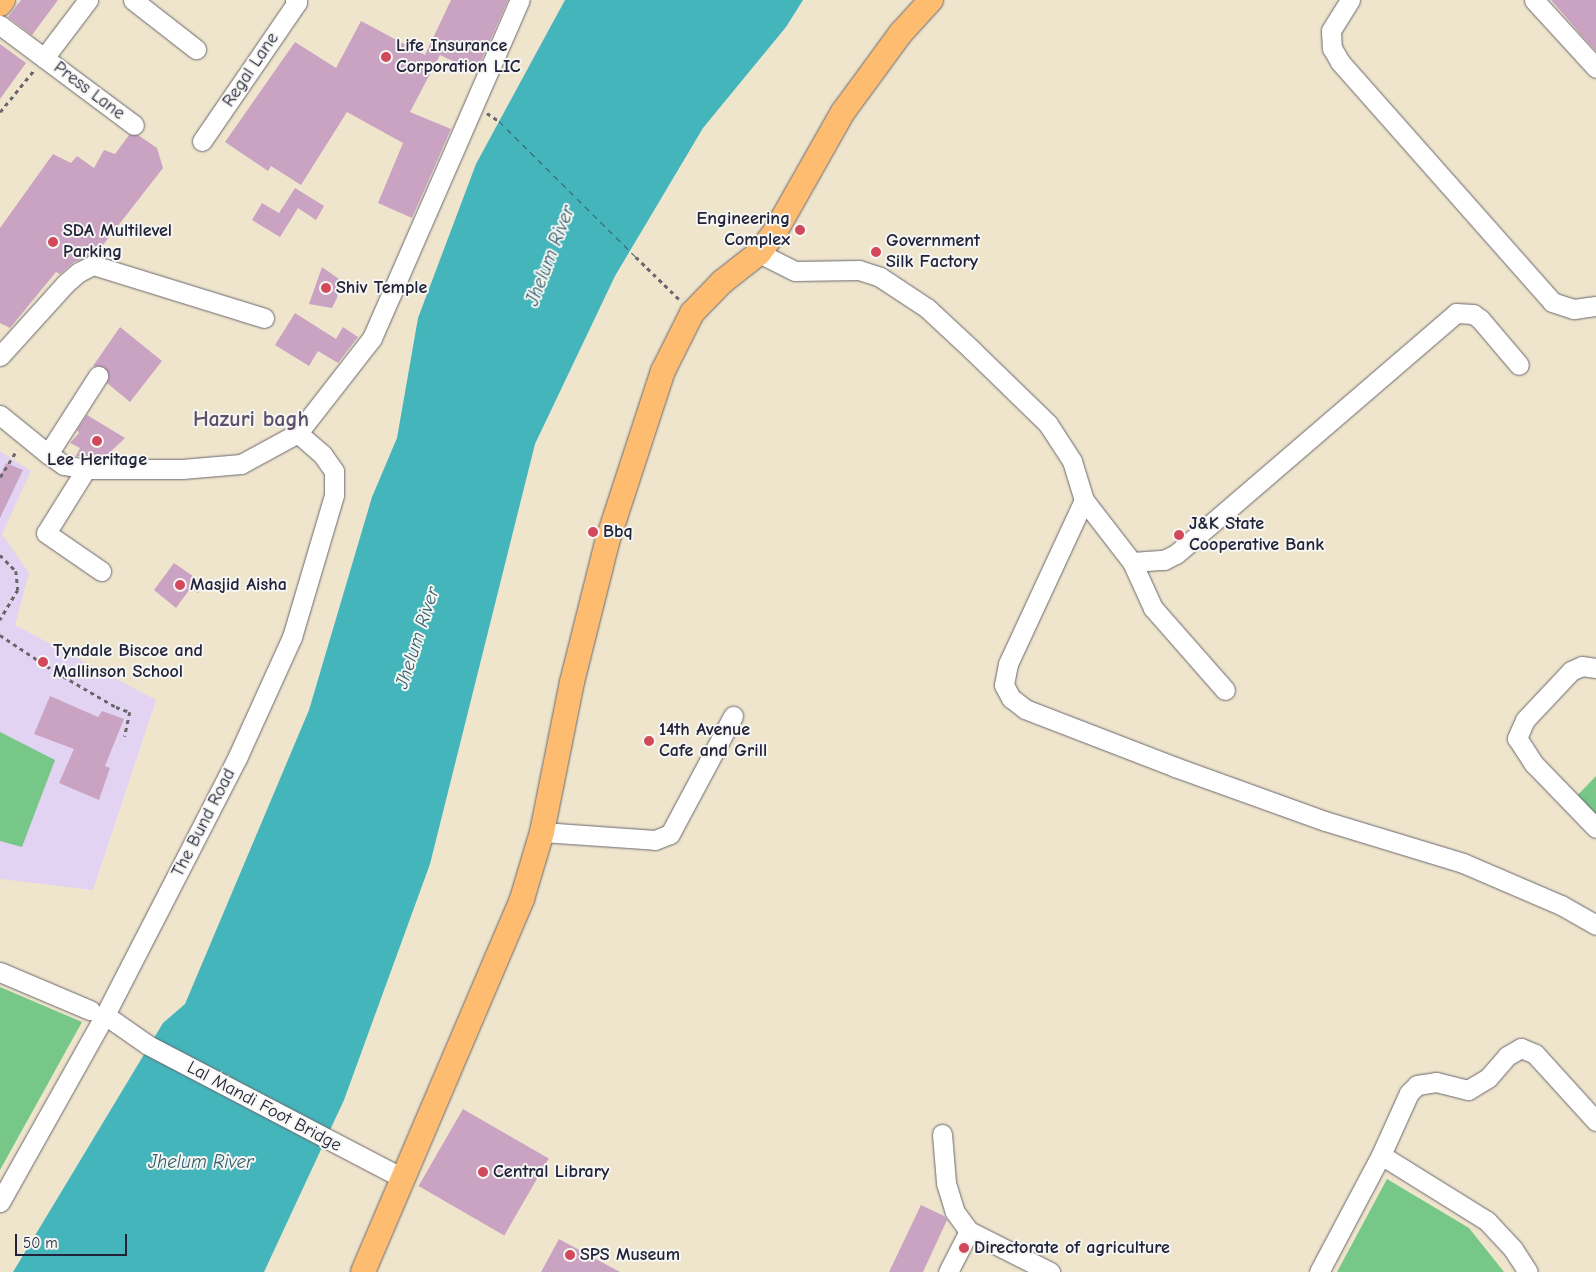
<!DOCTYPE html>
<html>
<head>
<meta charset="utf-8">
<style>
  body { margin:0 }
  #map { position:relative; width:1596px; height:1272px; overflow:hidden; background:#efe5cc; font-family:"Comic Neue",sans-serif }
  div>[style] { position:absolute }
  .built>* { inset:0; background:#e3d3f2 }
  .green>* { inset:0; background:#76c788 }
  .water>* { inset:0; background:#45b5bc }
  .ferry>* { height:1px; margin-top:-0.5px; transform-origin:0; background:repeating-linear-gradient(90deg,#305d6f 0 6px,transparent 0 11px) }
  .building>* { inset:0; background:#caa3c3; transform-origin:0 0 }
  .path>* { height:2.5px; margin-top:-1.25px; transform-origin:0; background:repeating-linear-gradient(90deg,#6a666e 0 4px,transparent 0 8px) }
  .roads { filter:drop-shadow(0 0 1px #6a666e) drop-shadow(0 0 1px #6a666e) }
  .minor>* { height:19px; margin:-9.5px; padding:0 9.5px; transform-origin:9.5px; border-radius:9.5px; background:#fff }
  .major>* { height:24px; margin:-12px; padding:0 12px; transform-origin:12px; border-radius:12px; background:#fdbc70 }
  .dots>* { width:14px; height:14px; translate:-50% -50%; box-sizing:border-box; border:2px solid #f6f6f2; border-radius:50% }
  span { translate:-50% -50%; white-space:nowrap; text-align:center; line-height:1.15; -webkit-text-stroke:4px #f6f6f2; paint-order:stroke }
  .poi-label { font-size:18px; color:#22223b; font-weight:700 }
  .left { translate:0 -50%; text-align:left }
  .right { translate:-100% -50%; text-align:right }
  .street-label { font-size:18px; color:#22223b }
  .water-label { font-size:19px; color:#305d6f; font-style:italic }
  .district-label { font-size:22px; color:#5d4f6b; font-weight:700 }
  .scale { position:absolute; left:15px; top:1234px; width:112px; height:22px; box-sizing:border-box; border:2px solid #22223b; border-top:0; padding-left:6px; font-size:15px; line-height:18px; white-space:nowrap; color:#22223b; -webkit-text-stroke:4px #f6f6f2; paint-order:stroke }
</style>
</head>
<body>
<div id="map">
  <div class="built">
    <div style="clip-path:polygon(0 451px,31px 471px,2px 534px,29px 573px,15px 625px,156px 700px,93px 890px,0 879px)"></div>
  </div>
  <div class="green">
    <div style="clip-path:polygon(0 732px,55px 760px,22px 847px,0 841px)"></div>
    <div style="clip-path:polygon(1596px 776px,1596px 822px,1573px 800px)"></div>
    <div style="clip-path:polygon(0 987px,82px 1022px,0 1170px)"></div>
    <div style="clip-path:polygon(1387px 1179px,1469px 1228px,1504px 1272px,1337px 1272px)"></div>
  </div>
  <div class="water">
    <div style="clip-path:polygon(565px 0,803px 0,786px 27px,703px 128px,615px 276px,535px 444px,430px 864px,344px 1100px,264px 1272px,13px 1272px,163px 1023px,185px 1004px,309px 710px,372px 497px,397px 438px,418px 318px,476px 164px)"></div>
  </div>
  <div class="ferry">
    <div style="left:499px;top:121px;width:193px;rotate:44.8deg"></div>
  </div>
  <div class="building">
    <div style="clip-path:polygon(21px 0,58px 0,32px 35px,8px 17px)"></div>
    <div style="clip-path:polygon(451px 0,508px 0,476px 72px,440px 55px,410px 112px,451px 129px,412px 218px,378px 203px,403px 143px,347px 112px,301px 185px,271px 166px,268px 171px,225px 142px,295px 42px,336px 68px,361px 21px,425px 55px)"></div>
    <div style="clip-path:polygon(1551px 0,1596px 0,1596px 51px,1584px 38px)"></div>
    <div style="clip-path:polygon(0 44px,26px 63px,0 99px)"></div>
    <div style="clip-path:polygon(129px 135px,138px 135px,157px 148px,163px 168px,96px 254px,74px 262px,60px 274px,56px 272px,10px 328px,0 323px,0 228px,53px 154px,71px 163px,77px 156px,94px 168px,104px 150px,115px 154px)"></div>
    <div style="clip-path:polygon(295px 188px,324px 206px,316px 220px,298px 208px,280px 237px,252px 220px,262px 203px,279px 213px)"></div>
    <div style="clip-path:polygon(322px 267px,339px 279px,337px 298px,332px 308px,309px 304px)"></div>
    <div style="clip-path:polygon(295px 313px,336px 339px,343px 327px,358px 337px,338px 363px,318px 351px,309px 366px,275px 345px)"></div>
    <div style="clip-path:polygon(120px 327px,162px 361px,130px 402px,107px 383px,109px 376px,104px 367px,93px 366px)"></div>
    <div style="clip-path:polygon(87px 415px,125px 438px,104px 458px,76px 456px,80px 448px,70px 443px,79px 433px,77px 430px)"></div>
    <div style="clip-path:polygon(6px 463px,23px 470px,0 518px,0 476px)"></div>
    <div style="clip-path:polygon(174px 563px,203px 583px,198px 593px,190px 589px,176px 608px,154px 590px)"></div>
    <div style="clip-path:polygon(50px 696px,98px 717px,102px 711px,124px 719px,105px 766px,110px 768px,99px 800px,59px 783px,74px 749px,34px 734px)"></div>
    <div style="left:463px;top:1109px;width:99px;height:89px;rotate:30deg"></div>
    <div style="clip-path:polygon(921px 1205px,944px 1216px,947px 1220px,923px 1272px,889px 1272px)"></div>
    <div style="clip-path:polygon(559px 1239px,620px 1272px,541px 1272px)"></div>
  </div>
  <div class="path">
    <div style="left:0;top:112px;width:54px;rotate:-51deg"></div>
    <div style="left:487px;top:113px;width:14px;rotate:34deg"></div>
    <div style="left:636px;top:257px;width:60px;rotate:44.3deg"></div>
    <div style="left:0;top:477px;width:32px;rotate:-58deg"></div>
    <div style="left:0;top:555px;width:23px;rotate:45deg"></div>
    <div style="left:16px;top:571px;width:19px;rotate:84deg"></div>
    <div style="left:18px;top:590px;width:35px;rotate:121deg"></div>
    <div style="left:0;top:635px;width:67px;rotate:33.5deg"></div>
    <div style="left:56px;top:672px;width:69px;rotate:30.3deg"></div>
    <div style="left:116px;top:707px;width:15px;rotate:20deg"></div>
    <div style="left:130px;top:712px;width:25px;rotate:102deg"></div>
  </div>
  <div class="roads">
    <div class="minor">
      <div style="left:133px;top:0;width:80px;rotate:37.9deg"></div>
      <div style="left:1350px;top:0;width:36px;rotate:122deg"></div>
      <div style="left:1331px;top:31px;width:17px;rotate:87deg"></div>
      <div style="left:1332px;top:48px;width:16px;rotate:60deg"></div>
      <div style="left:1340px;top:62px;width:320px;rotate:48.5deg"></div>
      <div style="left:1552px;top:302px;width:23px;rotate:18deg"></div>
      <div style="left:1574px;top:309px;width:22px;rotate:-8deg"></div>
      <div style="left:1534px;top:0;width:92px;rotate:47.6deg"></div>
      <div style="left:0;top:25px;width:167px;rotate:36.7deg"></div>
      <div style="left:44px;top:58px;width:73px;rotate:-52.8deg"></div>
      <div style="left:202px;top:141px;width:168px;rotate:-55.6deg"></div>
      <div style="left:297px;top:2px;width:3px;rotate:-135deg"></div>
      <div style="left:759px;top:253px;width:40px;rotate:26.6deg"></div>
      <div style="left:795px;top:271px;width:64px;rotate:-0.9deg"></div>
      <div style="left:859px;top:270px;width:22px;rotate:18deg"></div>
      <div style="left:880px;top:277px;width:56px;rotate:33.4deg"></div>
      <div style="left:927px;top:308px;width:62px;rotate:43deg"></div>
      <div style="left:972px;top:350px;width:106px;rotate:44.2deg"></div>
      <div style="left:1048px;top:424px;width:44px;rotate:57deg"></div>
      <div style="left:1072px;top:461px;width:41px;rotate:72.9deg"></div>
      <div style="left:1084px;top:500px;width:78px;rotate:52.3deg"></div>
      <div style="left:1132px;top:562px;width:51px;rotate:65.5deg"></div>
      <div style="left:1153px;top:608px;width:109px;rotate:48.7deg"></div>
      <div style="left:0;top:356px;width:97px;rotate:-47.9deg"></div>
      <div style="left:65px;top:284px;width:18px;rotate:-41deg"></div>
      <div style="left:79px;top:272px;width:16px;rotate:-27deg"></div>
      <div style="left:93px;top:265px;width:179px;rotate:17.2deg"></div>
      <div style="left:0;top:415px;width:62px;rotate:39.1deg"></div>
      <div style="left:48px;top:454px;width:19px;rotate:35deg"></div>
      <div style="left:64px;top:465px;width:22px;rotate:10deg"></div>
      <div style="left:86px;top:469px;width:96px"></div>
      <div style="left:182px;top:469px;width:59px;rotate:-4.8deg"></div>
      <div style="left:241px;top:464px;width:65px;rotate:-28.5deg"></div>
      <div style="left:298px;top:433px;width:120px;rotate:-52.1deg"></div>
      <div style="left:372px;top:338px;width:369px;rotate:-66.4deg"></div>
      <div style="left:48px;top:454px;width:93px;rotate:-57.3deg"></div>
      <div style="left:86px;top:469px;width:75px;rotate:122deg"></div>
      <div style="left:46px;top:533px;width:67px;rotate:34.6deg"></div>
      <div style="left:1084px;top:500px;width:181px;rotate:114.9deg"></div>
      <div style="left:1008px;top:664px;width:21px;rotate:101deg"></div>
      <div style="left:1004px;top:685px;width:15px;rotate:62deg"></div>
      <div style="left:1011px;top:698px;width:18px;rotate:38deg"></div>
      <div style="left:1025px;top:709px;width:161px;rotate:21.1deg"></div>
      <div style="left:1175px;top:767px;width:159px;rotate:19.8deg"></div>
      <div style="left:1325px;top:821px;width:144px;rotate:16.9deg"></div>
      <div style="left:1463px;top:863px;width:107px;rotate:23.2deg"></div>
      <div style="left:1561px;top:905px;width:40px;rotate:29.7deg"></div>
      <div style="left:1132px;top:562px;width:32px;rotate:-4deg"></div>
      <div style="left:1164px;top:560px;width:13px;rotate:-27deg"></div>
      <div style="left:1176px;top:554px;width:369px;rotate:-40.7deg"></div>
      <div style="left:1456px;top:313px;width:17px;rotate:3deg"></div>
      <div style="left:1473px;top:314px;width:9px;rotate:36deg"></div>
      <div style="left:1480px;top:319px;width:60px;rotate:49.7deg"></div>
      <div style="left:1596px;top:668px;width:14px;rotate:-172deg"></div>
      <div style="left:1582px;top:666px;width:12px;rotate:156deg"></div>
      <div style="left:1571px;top:671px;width:67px;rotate:133.2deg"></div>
      <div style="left:1525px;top:720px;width:20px;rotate:114deg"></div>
      <div style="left:1517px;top:738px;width:31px;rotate:57deg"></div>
      <div style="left:1534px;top:764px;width:89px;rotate:45.9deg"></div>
      <div style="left:542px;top:832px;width:113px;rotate:4deg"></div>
      <div style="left:655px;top:840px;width:16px;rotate:-22deg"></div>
      <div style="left:670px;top:834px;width:134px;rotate:-61.9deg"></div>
      <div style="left:0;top:972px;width:98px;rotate:22.9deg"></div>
      <div style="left:105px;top:1015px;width:52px;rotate:34.9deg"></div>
      <div style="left:148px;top:1045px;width:289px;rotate:27.6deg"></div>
      <div style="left:942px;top:1134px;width:49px;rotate:85.3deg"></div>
      <div style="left:946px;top:1183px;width:30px;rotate:73deg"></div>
      <div style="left:955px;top:1212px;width:24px;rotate:54deg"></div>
      <div style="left:1381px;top:1155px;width:125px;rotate:31.9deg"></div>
      <div style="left:1487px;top:1221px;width:38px;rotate:47deg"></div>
      <div style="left:1513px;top:1249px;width:27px;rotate:57deg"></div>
      <div style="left:0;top:1202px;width:214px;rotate:-60.7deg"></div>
      <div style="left:105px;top:1015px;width:291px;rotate:-62.8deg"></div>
      <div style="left:238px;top:756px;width:131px;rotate:-65.6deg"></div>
      <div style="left:292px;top:637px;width:148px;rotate:-73.5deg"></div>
      <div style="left:334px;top:495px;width:24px;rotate:-90deg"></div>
      <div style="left:334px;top:471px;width:19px;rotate:-125deg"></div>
      <div style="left:323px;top:455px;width:33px;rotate:-139deg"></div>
      <div style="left:948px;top:1272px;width:46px;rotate:-62.9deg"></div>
      <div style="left:969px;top:1231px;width:91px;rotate:26.8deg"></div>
      <div style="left:1319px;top:1272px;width:132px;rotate:-62.1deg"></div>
      <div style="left:1381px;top:1155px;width:68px;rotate:-65.7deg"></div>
      <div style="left:1409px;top:1093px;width:11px;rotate:-45deg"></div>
      <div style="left:1417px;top:1085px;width:19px;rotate:-9deg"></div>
      <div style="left:1436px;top:1082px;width:33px;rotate:14deg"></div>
      <div style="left:1468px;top:1090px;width:23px;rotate:-31deg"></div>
      <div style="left:1488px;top:1078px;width:29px;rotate:-49deg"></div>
      <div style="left:1507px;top:1056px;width:16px;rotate:-30deg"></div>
      <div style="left:1521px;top:1048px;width:15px;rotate:23deg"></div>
      <div style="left:1535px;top:1054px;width:91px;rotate:47.7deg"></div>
    </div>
    <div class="major">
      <div style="left:0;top:4px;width:5px;rotate:-53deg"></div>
      <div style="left:363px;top:1272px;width:405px;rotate:-66.9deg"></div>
      <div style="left:522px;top:899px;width:70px;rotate:-73.4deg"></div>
      <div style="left:542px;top:832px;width:153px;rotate:-78.7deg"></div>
      <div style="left:572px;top:682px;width:147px;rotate:-75.9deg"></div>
      <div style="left:608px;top:539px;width:177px;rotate:-71.9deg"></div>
      <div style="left:663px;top:371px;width:65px;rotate:-63.4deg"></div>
      <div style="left:692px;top:313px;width:43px;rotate:-45.9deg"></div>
      <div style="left:722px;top:282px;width:47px;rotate:-38.1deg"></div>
      <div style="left:759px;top:253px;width:26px;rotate:-53deg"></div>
      <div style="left:775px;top:232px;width:138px;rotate:-60.5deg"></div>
      <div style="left:843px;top:112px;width:97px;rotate:-53.8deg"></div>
      <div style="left:900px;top:34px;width:46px;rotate:-47.6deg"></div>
    </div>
  </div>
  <div class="dots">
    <div style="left:386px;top:57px;background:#d1495b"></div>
    <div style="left:800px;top:230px;background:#d1495b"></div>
    <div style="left:53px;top:242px;background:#d1495b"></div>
    <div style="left:876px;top:252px;background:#d1495b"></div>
    <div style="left:326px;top:288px;background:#d1495b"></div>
    <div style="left:97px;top:441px;background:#d1495b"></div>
    <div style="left:593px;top:532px;background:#d1495b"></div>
    <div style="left:1179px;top:535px;background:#d1495b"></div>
    <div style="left:180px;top:585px;background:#d1495b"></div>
    <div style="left:43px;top:662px;background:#d1495b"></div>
    <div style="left:649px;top:741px;background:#d1495b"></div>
    <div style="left:483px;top:1172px;background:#d1495b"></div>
    <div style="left:964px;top:1248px;background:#d1495b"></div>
    <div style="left:570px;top:1255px;background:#d1495b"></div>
  </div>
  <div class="poi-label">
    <span class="left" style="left:396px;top:57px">Life Insurance<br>Corporation LIC</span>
    <span class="right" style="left:790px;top:230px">Engineering<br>Complex</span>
    <span class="left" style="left:63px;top:242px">SDA Multilevel<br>Parking</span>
    <span class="left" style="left:886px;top:252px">Government<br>Silk Factory</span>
    <span class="left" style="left:336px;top:288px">Shiv Temple</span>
    <span style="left:97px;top:460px">Lee Heritage</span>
    <span class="left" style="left:1189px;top:535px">J&amp;K State<br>Cooperative Bank</span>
    <span class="left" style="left:603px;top:532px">Bbq</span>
    <span class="left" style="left:190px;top:585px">Masjid Aisha</span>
    <span class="left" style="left:53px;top:662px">Tyndale Biscoe and<br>Mallinson School</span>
    <span class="left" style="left:659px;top:741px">14th Avenue<br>Cafe and Grill</span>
    <span class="left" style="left:493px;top:1172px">Central Library</span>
    <span class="left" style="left:974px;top:1248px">Directorate of agriculture</span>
    <span class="left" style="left:580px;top:1255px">SPS Museum</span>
  </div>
  <div class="street-label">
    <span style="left:251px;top:70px;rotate:-56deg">Regal Lane</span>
    <span style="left:89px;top:91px;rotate:37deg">Press Lane</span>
    <span style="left:204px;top:823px;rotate:-63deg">The Bund Road</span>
    <span style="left:264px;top:1107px;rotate:28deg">Lal Mandi Foot Bridge</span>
  </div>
  <div class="water-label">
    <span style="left:551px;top:256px;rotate:-69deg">Jhelum River</span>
    <span style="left:418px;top:638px;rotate:-72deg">Jhelum River</span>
    <span style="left:201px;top:1163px">Jhelum River</span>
  </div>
  <div class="district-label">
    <span style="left:251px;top:420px">Hazuri bagh</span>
  </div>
  <div class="scale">50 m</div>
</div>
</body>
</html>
